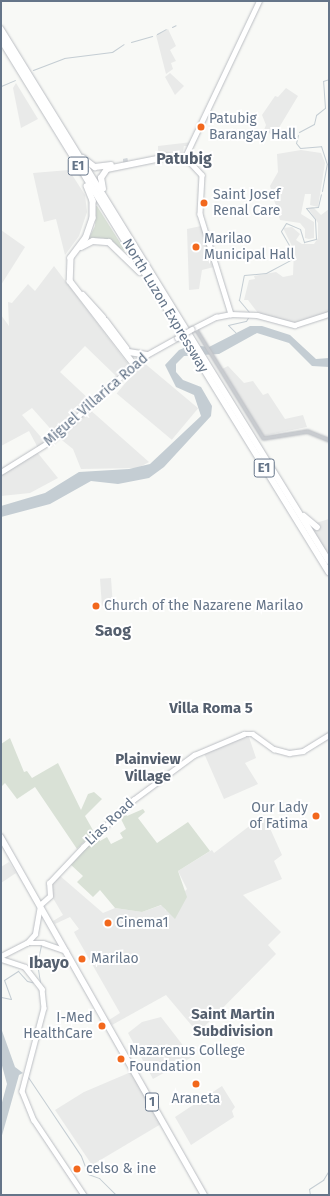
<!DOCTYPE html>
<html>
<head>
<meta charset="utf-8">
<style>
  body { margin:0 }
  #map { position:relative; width:330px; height:1196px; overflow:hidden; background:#f8f9f6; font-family:"Fira Sans",sans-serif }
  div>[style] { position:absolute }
  .built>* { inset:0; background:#e9eae9; transform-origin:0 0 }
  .green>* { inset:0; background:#d9e1d6 }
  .water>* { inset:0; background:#c4cdd3 }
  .stream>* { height:1px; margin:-0.5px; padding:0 0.5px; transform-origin:0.5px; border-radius:0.5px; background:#c4cdd3 }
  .highway-tunnel>* { height:5.5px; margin-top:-2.75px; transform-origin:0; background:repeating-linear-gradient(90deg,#d3d8db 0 5.5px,transparent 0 8.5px) }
  .roads { filter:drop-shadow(0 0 1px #bbbec3) drop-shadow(0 0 1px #bbbec3) }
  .minor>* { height:3px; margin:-1.5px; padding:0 1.5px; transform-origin:1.5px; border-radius:1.5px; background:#c8cbcf }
  .major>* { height:4.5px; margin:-2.25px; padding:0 2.25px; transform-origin:2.25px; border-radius:2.25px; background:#fff }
  .highway>* { height:5.5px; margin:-2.75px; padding:0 2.75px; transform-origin:2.75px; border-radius:2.75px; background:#fff }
  .bridges { filter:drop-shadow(0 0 1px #bbbec3) drop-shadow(0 0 1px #bbbec3) }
  .major-bridge>* { height:4.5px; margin:-2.25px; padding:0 2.25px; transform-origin:2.25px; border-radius:2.25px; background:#fff }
  .dots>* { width:11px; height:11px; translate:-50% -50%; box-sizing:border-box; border:2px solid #fff; border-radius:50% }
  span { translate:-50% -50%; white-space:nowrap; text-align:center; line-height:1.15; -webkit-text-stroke:4px #fff; paint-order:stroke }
  .shield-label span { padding:1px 3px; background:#fff; border:1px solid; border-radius:3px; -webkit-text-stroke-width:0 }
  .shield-label { font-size:13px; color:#657589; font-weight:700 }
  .poi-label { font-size:14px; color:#657589 }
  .left { translate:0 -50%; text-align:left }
  .right { translate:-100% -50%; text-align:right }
  .street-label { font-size:14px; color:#657589 }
  .neighbourhood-label { font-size:15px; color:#545f6e; font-weight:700 }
  .quarter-label { font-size:16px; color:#545f6e; font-weight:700 }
  .frame { position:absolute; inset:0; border:2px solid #657589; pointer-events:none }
</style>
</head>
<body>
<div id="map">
  <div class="built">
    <div style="clip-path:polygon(168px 29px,176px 46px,170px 50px,176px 61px,171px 63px,173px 69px,166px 74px,156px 35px)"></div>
    <div style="clip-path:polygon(170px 73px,184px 86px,175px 95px,165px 77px)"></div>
    <div style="clip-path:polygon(16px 83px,38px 119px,21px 128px,13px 88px)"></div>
    <div style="clip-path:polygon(286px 88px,298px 96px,274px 136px,264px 130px,266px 125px,262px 115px,275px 96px,278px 97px)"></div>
    <div style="clip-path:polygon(192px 142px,191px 146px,184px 146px,182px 157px,162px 155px,158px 150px,158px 146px)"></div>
    <div style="clip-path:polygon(301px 150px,321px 153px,325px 163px,318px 207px,310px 205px,311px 194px,305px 194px,301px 214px,314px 222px,314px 238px,309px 239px,305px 238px,305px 229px,300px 223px,280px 220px,270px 186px,278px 172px,277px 154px)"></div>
    <div style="clip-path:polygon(69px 170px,85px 195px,87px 212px,79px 236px,65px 255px,56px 219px,44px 222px,33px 173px)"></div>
    <div style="clip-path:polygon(313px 207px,321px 215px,329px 209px,329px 312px,300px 324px,284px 323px,258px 313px,248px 300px,244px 300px,249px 280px,255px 279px,254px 276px,276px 272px,283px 277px,293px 275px,294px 250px,283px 228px,292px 227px,300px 234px,296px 240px,302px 244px,314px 244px,318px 238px,318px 223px,308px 208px)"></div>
    <div style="clip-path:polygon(201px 226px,214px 267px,202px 270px,199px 289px,189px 290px,187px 229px)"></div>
    <div style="clip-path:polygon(1px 230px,25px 247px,1px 285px)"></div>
    <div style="clip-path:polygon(54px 266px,128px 364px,116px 376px,85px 346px,60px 372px,92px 402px,56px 435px,32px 408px,22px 415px,46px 443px,38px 448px,29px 431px,1px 446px,1px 315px,9px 326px,8px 302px,12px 303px,28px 284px,35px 291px)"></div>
    <div style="left:143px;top:362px;width:72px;height:41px;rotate:40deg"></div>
    <div style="clip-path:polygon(228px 366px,244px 383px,253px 381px,263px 395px,268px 393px,285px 419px,303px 415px,307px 427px,263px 436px,222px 369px)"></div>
    <div style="clip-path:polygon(88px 408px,149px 462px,138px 468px,81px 469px,73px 449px,58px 437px)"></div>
    <div style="clip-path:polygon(37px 452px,58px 478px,30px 493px,1px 496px,1px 473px)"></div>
    <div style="clip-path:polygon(329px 519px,329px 557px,309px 525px)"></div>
    <div style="left:111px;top:578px;width:27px;height:11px;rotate:86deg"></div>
    <div style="clip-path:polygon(248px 734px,256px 758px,245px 763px,258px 784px,224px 799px,203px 751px)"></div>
    <div style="clip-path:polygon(264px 815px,282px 855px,274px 861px,282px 879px,243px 895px,281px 932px,268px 945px,276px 954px,198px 1033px,166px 995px,112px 1025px,109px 1020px,120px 1013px,76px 936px,74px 932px,79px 929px,70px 917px,55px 924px,53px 921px,63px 915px,47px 888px,59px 875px,103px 913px,115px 908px,142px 912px,162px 905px,166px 911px,187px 889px,178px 871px,212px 850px,214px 853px)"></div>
    <div style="clip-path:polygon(9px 862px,16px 873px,1px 883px,1px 867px)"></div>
    <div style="clip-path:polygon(161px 1017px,192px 1057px,153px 1079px,128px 1033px,142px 1022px)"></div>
    <div style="clip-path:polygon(131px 1072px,161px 1124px,92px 1165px,55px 1110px,84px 1092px)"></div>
    <div style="clip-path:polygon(222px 1086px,235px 1107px,232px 1111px,234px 1117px,191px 1145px,175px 1117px)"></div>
  </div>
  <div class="green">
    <div style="clip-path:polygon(96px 206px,97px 206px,126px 252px,103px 238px,87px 242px,95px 226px)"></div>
    <div style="clip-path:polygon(10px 738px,24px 772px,27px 771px,32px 778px,58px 763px,81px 810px,88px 794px,94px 792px,102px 799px,85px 816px,94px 832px,77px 849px,35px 787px,17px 799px,5px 783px,1px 787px,1px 744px)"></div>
    <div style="clip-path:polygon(143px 809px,145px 812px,138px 818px,157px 843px,188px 822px,210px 851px,178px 871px,187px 897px,175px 919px,161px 905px,142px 912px,115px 908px,100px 890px,93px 897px,77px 882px,83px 876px,70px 864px,97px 836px,100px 841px,107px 837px,111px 844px,123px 838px,120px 833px,126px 829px,119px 815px,123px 811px,127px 816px)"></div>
  </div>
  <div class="water">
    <div style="clip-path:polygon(250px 326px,262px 326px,290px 335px,316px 359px,329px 358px,329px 367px,312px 366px,289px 343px,257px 333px,219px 354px,184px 356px,176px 364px,176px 372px,183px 380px,201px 387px,212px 406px,211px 416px,164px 467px,149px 478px,118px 484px,91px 481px,50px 504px,1px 517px,1px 506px,45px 493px,79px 472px,129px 469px,150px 464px,201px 416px,194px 395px,176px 387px,165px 365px,179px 350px,191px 345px,209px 347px)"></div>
    <div style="clip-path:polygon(1px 1028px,15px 1067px,23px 1073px,19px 1075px,1px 1139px,1px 1106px,7px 1084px,1px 1062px)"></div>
  </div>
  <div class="stream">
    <div style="left:172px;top:27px;width:4px;rotate:-27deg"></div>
    <div style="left:157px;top:34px;width:10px;rotate:-29deg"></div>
    <div style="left:131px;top:42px;width:22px;rotate:-16deg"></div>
    <div style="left:33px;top:70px;width:33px;rotate:-21deg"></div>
    <div style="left:64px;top:58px;width:48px;rotate:-7.1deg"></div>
    <div style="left:112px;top:52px;width:14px;rotate:-34deg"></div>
    <div style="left:1px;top:86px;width:15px;rotate:-23deg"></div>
    <div style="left:299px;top:132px;width:17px;rotate:-28deg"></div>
    <div style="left:314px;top:124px;width:9px;rotate:-77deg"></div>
    <div style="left:316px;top:115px;width:11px;rotate:-38deg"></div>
    <div style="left:325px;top:108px;width:27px;rotate:-94deg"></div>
    <div style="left:323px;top:81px;width:6px;rotate:-18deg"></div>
    <div style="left:298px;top:135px;width:8px;rotate:104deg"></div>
    <div style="left:296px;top:143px;width:6px;rotate:51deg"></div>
    <div style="left:300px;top:148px;width:21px;rotate:-5deg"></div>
    <div style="left:321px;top:146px;width:19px;rotate:72deg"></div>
    <div style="left:322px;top:191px;width:27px;rotate:-80deg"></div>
    <div style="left:249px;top:312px;width:16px;rotate:-130deg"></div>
    <div style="left:239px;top:300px;width:25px;rotate:-79deg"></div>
    <div style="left:244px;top:275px;width:22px;rotate:-5deg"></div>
    <div style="left:266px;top:273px;width:30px;rotate:-28deg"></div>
    <div style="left:292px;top:259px;width:7px;rotate:-82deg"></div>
    <div style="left:293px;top:252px;width:24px;rotate:-120deg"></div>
    <div style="left:281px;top:231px;width:9px;rotate:-58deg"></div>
    <div style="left:286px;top:223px;width:15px;rotate:23deg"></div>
    <div style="left:300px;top:229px;width:14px;rotate:73deg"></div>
    <div style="left:304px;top:242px;width:12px;rotate:-14deg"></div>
    <div style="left:316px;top:239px;width:20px;rotate:-93deg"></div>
    <div style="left:315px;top:219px;width:14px;rotate:-129deg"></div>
    <div style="left:306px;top:208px;width:12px;rotate:-5deg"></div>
    <div style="left:318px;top:207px;width:13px;rotate:-77deg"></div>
    <div style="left:236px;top:333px;width:11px;rotate:-135deg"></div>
    <div style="left:228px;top:325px;width:18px;rotate:-13deg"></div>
    <div style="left:246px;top:321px;width:6px;rotate:-59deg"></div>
    <div style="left:40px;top:982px;width:18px;rotate:-99deg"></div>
    <div style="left:37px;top:964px;width:19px;rotate:-78deg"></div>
    <div style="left:1px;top:997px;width:10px;rotate:11deg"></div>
    <div style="left:11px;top:999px;width:20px;rotate:-110deg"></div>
    <div style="left:4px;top:980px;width:17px;rotate:-33deg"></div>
    <div style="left:18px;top:971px;width:13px;rotate:48deg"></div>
    <div style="left:27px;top:981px;width:9px;rotate:13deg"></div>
    <div style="left:28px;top:1077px;width:95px;rotate:56.1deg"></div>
    <div style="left:81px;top:1156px;width:19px;rotate:69deg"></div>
    <div style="left:88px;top:1174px;width:12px;rotate:20deg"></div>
    <div style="left:99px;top:1178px;width:24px;rotate:45deg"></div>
    <div style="left:310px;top:1195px;width:6px;rotate:-99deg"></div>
    <div style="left:309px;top:1189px;width:17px;rotate:-33deg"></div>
    <div style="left:323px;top:1180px;width:12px;rotate:-59deg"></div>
  </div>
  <div class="highway-tunnel">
    <div style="left:123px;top:162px;width:5px;rotate:-11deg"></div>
  </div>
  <div class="roads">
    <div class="minor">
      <div style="left:195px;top:328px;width:129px;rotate:58.3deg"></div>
      <div style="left:263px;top:438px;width:45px;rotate:-9deg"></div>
      <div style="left:307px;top:431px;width:24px;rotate:22deg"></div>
    </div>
    <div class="major">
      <div style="left:161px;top:155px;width:29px;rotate:12deg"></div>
      <div style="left:189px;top:161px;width:19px;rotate:47deg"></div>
      <div style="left:202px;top:175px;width:39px;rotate:93deg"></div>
      <div style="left:200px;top:214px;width:105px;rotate:72.8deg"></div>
      <div style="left:183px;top:161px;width:177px;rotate:-64.6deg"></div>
      <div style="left:192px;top:329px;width:27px;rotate:-27deg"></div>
      <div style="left:216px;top:317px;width:15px;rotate:-11deg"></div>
      <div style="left:231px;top:314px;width:26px;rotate:2deg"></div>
      <div style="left:257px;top:315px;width:39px;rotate:15deg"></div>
      <div style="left:295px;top:325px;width:36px;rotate:-18deg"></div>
      <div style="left:1px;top:472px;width:60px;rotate:-32.1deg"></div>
      <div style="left:52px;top:440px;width:121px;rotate:-42.7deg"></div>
      <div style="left:141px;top:358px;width:41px;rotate:-29.1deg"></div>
      <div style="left:27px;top:943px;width:16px"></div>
      <div style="left:43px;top:943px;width:24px;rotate:19deg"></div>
      <div style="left:1px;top:956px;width:29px;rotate:-27deg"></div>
      <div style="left:27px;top:943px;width:12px;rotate:-48deg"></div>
      <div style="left:35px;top:934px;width:29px;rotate:-80deg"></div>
      <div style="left:40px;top:905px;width:13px;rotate:-42deg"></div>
      <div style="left:50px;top:896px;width:13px;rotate:-94deg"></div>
      <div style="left:49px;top:883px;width:50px;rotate:-46.6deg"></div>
      <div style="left:83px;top:847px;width:69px;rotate:-43.2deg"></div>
      <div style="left:133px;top:800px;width:76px;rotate:-36.4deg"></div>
      <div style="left:194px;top:755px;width:54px;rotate:-22.8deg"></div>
      <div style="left:244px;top:734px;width:9px"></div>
      <div style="left:253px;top:734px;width:26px;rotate:36deg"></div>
      <div style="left:274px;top:749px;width:16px;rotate:15deg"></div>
      <div style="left:289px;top:753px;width:14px;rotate:-8deg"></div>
      <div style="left:303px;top:751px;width:31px;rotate:-32deg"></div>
      <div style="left:1px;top:959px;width:25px;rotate:18deg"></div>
      <div style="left:25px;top:967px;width:28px;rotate:52deg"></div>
      <div style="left:42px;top:989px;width:19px;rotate:84deg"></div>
      <div style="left:44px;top:1008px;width:86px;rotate:104.8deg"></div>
      <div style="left:22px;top:1091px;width:31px;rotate:68deg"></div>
      <div style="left:34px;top:1120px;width:90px;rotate:56.3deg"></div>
    </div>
    <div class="highway">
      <div style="left:1px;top:29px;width:625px;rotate:58.34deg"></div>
      <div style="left:1px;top:39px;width:626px;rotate:58.39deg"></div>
      <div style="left:83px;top:158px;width:15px;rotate:37deg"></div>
      <div style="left:95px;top:167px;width:16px;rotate:-7deg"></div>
      <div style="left:87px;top:186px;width:16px;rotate:68deg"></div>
      <div style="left:93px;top:201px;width:17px;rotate:90deg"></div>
      <div style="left:93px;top:218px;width:21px;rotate:109deg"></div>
      <div style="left:86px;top:238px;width:25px;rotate:127deg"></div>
      <div style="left:71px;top:258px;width:23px;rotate:92deg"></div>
      <div style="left:70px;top:281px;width:105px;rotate:52.4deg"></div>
      <div style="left:103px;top:189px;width:11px;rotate:-100deg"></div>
      <div style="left:101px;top:178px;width:11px;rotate:-56deg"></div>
      <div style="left:107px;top:169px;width:56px;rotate:-11.3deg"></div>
      <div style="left:81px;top:247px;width:13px;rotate:-27deg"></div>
      <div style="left:93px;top:241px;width:16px;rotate:4deg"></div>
      <div style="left:109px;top:242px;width:43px;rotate:44.1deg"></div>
      <div style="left:83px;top:295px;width:30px;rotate:48deg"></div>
      <div style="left:106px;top:321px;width:34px;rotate:53deg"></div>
      <div style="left:129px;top:352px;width:18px;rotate:9deg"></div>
      <div style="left:304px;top:516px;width:17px;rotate:40deg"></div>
      <div style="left:1px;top:837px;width:412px;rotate:60.4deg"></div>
    </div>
  </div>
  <div class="bridges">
    <div class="major-bridge">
      <div style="left:177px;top:338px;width:17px;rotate:-31deg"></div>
    </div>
  </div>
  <div class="dots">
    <div style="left:201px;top:127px;background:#f2681d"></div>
    <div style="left:204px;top:203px;background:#f2681d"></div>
    <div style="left:196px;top:247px;background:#f2681d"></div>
    <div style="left:96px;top:606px;background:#f2681d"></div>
    <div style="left:316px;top:816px;background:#f2681d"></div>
    <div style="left:108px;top:923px;background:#f2681d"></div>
    <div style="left:82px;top:959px;background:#f2681d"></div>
    <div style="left:102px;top:1026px;background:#f2681d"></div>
    <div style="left:121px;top:1059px;background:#f2681d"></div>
    <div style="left:196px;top:1084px;background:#f2681d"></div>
    <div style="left:77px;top:1169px;background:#f2681d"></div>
  </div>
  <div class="shield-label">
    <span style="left:78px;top:166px">E1</span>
    <span style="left:264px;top:468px">E1</span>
    <span style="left:152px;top:1102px">1</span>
  </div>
  <div class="poi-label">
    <span class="left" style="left:209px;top:127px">Patubig<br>Barangay Hall</span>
    <span class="left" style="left:213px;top:203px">Saint Josef<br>Renal Care</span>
    <span class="left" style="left:204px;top:247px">Marilao<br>Municipal Hall</span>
    <span class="left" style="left:104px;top:606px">Church of the Nazarene Marilao</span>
    <span class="right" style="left:308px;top:816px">Our Lady<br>of Fatima</span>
    <span class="left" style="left:116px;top:923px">Cinema1</span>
    <span class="left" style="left:91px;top:959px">Marilao</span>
    <span class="right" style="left:93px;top:1026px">I-Med<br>HealthCare</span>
    <span class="left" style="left:129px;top:1059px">Nazarenus College<br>Foundation</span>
    <span style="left:196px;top:1099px">Araneta</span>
    <span class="left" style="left:86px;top:1169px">celso &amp; ine</span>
  </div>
  <div class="street-label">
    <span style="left:165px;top:306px;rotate:59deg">North Luzon Expressway</span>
    <span style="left:96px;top:400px;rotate:-41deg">Miguel Villarica Road</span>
    <span style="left:110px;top:822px;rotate:-43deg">Lias Road</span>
  </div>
  <div class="neighbourhood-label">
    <span style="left:211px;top:709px">Villa Roma 5</span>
    <span style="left:148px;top:768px">Plainview<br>Village</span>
    <span style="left:233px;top:1023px">Saint Martin<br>Subdivision</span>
  </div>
  <div class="quarter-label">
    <span style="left:184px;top:159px">Patubig</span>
    <span style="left:113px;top:631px">Saog</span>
    <span style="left:49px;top:963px">Ibayo</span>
  </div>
  <div class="frame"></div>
</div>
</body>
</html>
